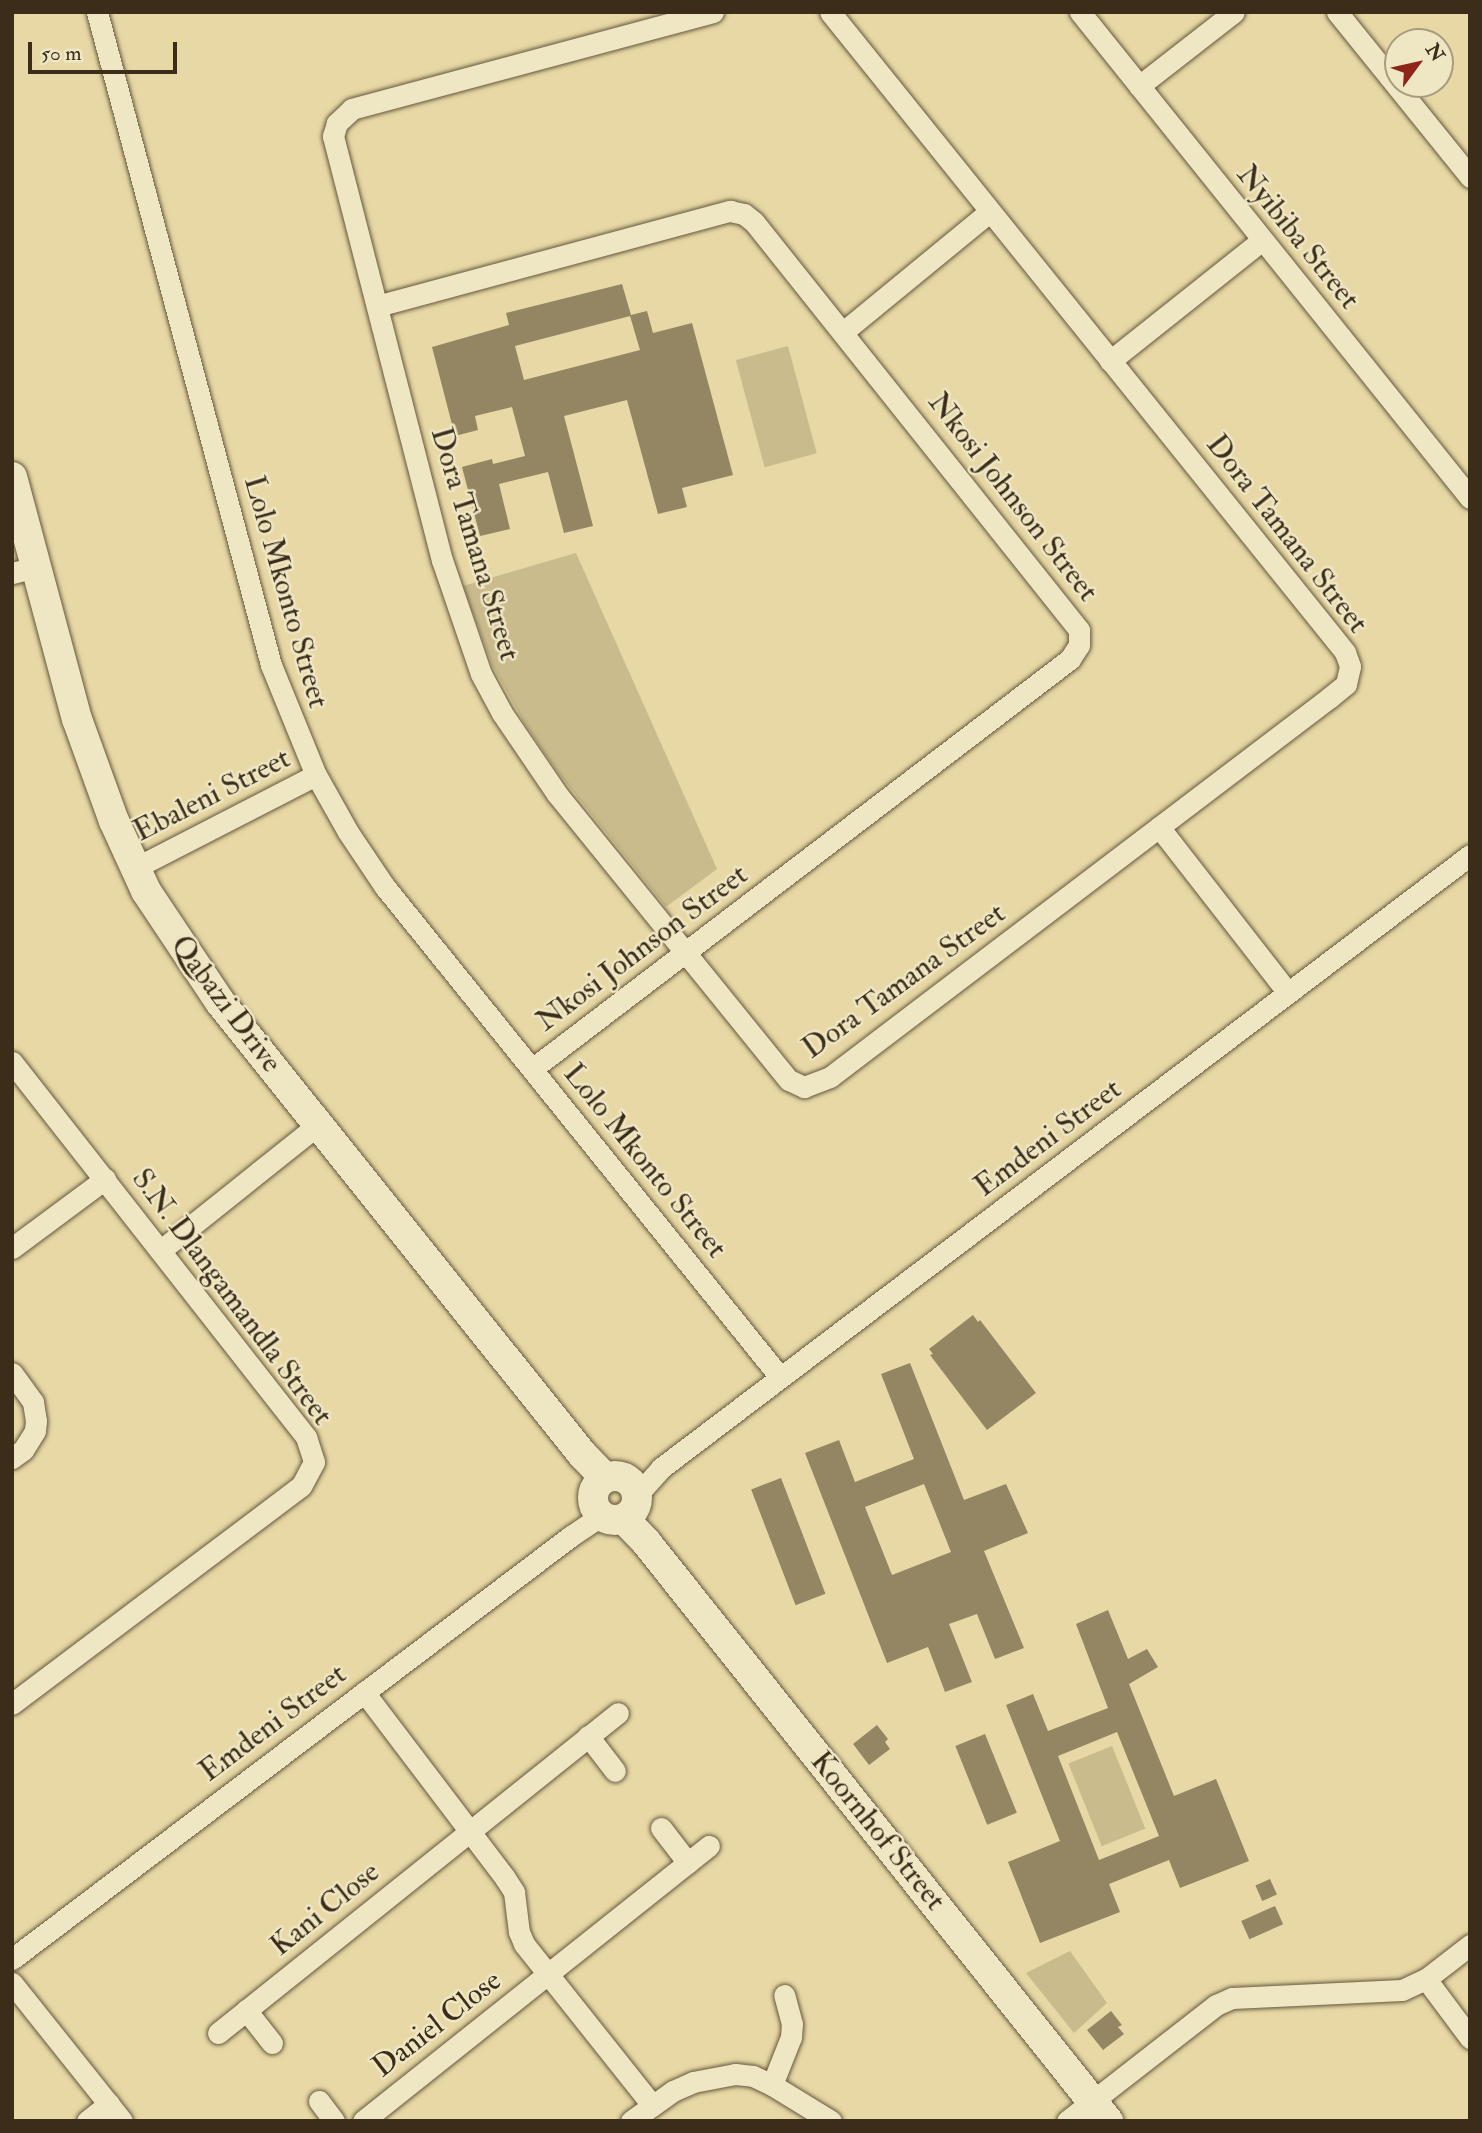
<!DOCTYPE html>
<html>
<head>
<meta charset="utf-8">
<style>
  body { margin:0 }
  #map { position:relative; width:1482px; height:2133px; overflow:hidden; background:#e7d8a5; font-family:"IM FELL Double Pica",serif }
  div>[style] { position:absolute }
  .green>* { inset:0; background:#cabb8d; transform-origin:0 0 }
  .building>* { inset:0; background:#948662; transform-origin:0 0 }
  .roads { filter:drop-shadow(0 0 2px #66583d) drop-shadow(0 0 2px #66583d) }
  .street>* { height:21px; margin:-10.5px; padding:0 10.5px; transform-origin:10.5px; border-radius:10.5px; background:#efe6c4 }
  .secondary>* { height:30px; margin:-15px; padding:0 15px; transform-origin:15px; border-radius:15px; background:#efe6c4 }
  .secondary>.ring { margin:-15px; padding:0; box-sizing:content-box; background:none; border:30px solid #efe6c4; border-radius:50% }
  span { translate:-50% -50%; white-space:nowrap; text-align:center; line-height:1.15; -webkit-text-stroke:5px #efe6c4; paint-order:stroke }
  .street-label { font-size:30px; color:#3b2d1a }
  .frame { position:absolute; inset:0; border:14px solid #3b2d1a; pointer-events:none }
  .north { position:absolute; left:1384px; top:28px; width:70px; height:70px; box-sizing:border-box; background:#efe6c4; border:2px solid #a79c80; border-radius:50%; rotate:57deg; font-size:19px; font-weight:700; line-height:28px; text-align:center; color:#3b2d1a }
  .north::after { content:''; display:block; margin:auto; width:24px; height:32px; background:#8f2418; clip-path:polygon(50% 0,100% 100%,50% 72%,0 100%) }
  .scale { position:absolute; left:28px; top:42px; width:149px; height:32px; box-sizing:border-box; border:4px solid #3b2d1a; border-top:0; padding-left:9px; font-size:21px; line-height:24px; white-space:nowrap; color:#3b2d1a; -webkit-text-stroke:5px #efe6c4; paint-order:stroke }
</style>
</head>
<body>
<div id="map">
  <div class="green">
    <div style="left:788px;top:346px;width:111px;height:54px;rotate:75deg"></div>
    <div style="clip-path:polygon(576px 553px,717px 869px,666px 907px,559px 774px,525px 724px,493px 667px,463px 586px)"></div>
    <div style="left:1112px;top:1746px;width:89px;height:47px;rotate:68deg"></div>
    <div style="clip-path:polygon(1070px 1951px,1107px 2003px,1074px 2033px,1026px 1973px)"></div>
  </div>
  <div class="building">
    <div style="clip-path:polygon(evenodd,622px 284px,631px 315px,647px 311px,653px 333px,692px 323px,733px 475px,682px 488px,687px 507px,658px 514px,627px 400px,564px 416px,593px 526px,564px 533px,548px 472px,499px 484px,510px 529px,480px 536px,462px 467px,492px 459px,493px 464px,525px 456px,512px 407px,475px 416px,478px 430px,455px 436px,432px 347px,509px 325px,506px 313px,622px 284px,630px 316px,640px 350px,524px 380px,515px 346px,630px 316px)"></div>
    <div style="clip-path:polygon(973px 1315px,978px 1322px,980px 1320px,1036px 1393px,987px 1430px,930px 1355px,933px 1354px,929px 1349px)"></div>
    <div style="clip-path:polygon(evenodd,910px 1363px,964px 1500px,1006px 1484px,1028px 1533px,984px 1551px,1024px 1648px,995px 1659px,977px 1614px,949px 1624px,972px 1682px,945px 1692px,928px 1647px,887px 1663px,805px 1453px,839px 1440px,855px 1482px,914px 1459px,881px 1374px,910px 1363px,924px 1484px,951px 1552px,892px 1575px,865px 1507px,924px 1484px)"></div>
    <div style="left:781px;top:1478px;width:124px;height:32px;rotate:69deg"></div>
    <div style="clip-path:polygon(evenodd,1108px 1610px,1128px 1659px,1147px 1649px,1158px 1667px,1129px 1684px,1174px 1796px,1216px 1779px,1249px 1861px,1180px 1888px,1169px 1860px,1109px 1884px,1120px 1912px,1040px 1943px,1008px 1862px,1060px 1841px,1006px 1705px,1033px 1694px,1048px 1731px,1108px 1708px,1076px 1624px,1108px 1610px,1117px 1732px,1159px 1836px,1099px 1860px,1058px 1756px,1117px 1732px)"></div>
    <div style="clip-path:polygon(877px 1725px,888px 1739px,885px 1742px,890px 1749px,869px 1765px,853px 1744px)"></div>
    <div style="left:985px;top:1734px;width:85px;height:32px;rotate:68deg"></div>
    <div style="left:1270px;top:1879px;width:17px;height:16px;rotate:66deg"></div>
    <div style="left:1275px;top:1906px;width:20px;height:37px;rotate:66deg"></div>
    <div style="clip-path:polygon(1111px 2011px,1122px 2025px,1118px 2027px,1124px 2034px,1103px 2050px,1087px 2030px)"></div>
  </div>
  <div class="roads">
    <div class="street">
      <div style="left:97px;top:12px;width:676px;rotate:75.08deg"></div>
      <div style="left:271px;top:665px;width:119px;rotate:67.8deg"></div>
      <div style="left:316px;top:775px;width:65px;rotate:60.7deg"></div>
      <div style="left:348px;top:832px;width:66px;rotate:56.1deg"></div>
      <div style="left:385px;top:887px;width:629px;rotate:51.13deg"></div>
      <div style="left:713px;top:12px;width:374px;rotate:165deg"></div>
      <div style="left:352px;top:109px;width:21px;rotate:137deg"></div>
      <div style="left:337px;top:123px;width:14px;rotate:107deg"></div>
      <div style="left:333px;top:136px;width:438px;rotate:75.6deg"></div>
      <div style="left:442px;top:560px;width:120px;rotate:71.1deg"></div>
      <div style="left:481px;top:674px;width:44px;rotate:61.7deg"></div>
      <div style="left:502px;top:713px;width:98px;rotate:55.8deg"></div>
      <div style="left:557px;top:794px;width:368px;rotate:51deg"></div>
      <div style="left:789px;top:1080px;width:17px;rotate:25deg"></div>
      <div style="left:804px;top:1087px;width:28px;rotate:-21deg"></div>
      <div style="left:830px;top:1077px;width:627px;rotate:-37.22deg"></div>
      <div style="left:1329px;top:698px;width:22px;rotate:-39deg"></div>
      <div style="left:1346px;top:684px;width:18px;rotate:-77deg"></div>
      <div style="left:1350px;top:666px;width:15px;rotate:-110deg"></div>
      <div style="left:1345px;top:652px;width:821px;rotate:-128.82deg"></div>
      <div style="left:1080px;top:12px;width:623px;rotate:51.25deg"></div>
      <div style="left:1337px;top:12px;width:212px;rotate:51.1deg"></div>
      <div style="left:1139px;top:86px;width:120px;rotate:-37.9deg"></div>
      <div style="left:377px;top:306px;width:366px;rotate:-15.1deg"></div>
      <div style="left:730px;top:211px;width:14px;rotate:12deg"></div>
      <div style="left:744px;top:214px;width:13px;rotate:39deg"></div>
      <div style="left:754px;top:222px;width:522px;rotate:51.46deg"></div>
      <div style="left:1079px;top:630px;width:15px;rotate:90deg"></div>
      <div style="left:1079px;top:645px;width:17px;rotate:123deg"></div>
      <div style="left:1070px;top:659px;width:676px;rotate:142.69deg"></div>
      <div style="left:843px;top:332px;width:189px;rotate:-39.4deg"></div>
      <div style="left:1110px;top:361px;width:194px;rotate:-38.5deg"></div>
      <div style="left:12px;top:573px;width:25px;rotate:-14deg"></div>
      <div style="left:1159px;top:827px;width:210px;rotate:52.1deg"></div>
      <div style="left:135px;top:868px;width:203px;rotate:-27.2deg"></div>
      <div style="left:12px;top:1062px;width:477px;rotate:51.9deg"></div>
      <div style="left:306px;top:1437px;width:26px;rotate:72deg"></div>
      <div style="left:314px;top:1462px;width:27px;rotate:118deg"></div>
      <div style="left:301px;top:1486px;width:362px;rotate:143deg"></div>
      <div style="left:12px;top:1248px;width:116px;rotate:-36.6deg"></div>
      <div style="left:161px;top:1250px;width:202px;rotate:-38.6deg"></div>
      <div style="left:12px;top:1373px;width:36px;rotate:54deg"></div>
      <div style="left:33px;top:1402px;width:19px;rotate:81deg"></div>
      <div style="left:36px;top:1421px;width:10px;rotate:96deg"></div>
      <div style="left:35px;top:1431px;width:22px;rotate:122deg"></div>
      <div style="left:23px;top:1450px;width:14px;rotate:144deg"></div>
      <div style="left:637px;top:1495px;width:36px;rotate:-48deg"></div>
      <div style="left:661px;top:1468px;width:1015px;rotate:-37.15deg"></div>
      <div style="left:364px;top:1692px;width:233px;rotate:52.8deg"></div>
      <div style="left:505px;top:1878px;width:17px;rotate:57deg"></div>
      <div style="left:514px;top:1892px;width:40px;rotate:82.9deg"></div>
      <div style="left:519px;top:1932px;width:13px;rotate:67deg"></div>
      <div style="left:524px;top:1944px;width:206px;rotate:51.5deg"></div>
      <div style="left:588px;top:1736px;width:44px;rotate:52.4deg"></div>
      <div style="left:661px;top:1828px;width:44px;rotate:52.4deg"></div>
      <div style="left:12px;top:1959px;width:701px;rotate:-37.12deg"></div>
      <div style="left:571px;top:1536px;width:36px;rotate:-34deg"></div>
      <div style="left:1426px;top:1979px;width:74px;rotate:53.3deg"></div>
      <div style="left:12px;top:1983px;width:176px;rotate:51.4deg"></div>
      <div style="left:246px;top:2010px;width:42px;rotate:51.8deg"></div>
      <div style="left:218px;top:2033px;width:512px;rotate:-38.66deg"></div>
      <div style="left:772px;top:2085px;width:52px;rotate:-68.4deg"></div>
      <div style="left:791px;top:2037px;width:13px;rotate:-86deg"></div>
      <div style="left:792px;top:2024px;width:30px;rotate:-105deg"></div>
      <div style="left:319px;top:2101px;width:25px;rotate:53deg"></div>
      <div style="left:87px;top:2121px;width:28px;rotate:-38deg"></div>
      <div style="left:363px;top:2121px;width:442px;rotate:-38.5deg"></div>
      <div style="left:631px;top:2121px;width:52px;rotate:-35.5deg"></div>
      <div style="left:673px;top:2091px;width:22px;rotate:-24deg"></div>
      <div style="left:693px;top:2082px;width:43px;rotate:-10.8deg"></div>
      <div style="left:735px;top:2074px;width:18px;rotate:6deg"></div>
      <div style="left:753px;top:2076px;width:21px;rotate:25deg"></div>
      <div style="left:772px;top:2085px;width:69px;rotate:31.4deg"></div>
      <div style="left:1067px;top:2121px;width:189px;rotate:-37.9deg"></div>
      <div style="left:1216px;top:2005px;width:17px;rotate:-24deg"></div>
      <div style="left:1232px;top:1998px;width:170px;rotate:-2.7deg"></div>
      <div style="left:1402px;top:1990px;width:26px;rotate:-25deg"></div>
      <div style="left:1426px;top:1979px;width:56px;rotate:-37.7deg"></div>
    </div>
    <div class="secondary">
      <div style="left:12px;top:477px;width:251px;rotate:75deg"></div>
      <div style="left:77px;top:719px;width:109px;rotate:70.1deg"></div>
      <div style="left:114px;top:821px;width:77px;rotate:65.4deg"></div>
      <div style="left:146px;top:891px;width:133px;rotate:56.3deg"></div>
      <div style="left:220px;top:1002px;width:579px;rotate:51.31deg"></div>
      <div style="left:582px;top:1454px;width:33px;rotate:46deg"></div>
      <div class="ring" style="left:593px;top:1476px;width:14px;height:14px"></div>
      <div style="left:624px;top:1519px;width:32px;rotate:46deg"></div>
      <div style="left:646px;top:1542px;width:741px;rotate:51.41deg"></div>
    </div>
  </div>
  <div class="street-label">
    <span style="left:1298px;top:237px;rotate:51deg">Nyibiba Street</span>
    <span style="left:1013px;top:497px;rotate:52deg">Nkosi Johnson Street</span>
    <span style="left:1287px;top:534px;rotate:52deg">Dora Tamana Street</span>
    <span style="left:475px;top:544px;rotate:73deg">Dora Tamana Street</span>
    <span style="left:286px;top:592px;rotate:74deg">Lolo Mkonto Street</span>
    <span style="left:212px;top:795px;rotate:-27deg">Ebaleni Street</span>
    <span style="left:642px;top:948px;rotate:-37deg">Nkosi Johnson Street</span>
    <span style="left:904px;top:981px;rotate:-36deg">Dora Tamana Street</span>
    <span style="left:226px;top:1004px;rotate:53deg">Qabazi Drive</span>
    <span style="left:1048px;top:1138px;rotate:-37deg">Emdeni Street</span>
    <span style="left:645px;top:1161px;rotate:51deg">Lolo Mkonto Street</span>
    <span style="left:232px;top:1297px;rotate:53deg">S.N. Dlangamandla Street</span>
    <span style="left:273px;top:1723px;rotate:-37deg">Emdeni Street</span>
    <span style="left:878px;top:1831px;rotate:51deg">Koornhof Street</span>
    <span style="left:325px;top:1909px;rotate:-39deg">Kani Close</span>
    <span style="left:437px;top:2024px;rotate:-38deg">Daniel Close</span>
  </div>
  <div class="frame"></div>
  <div class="north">N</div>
  <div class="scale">50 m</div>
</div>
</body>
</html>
